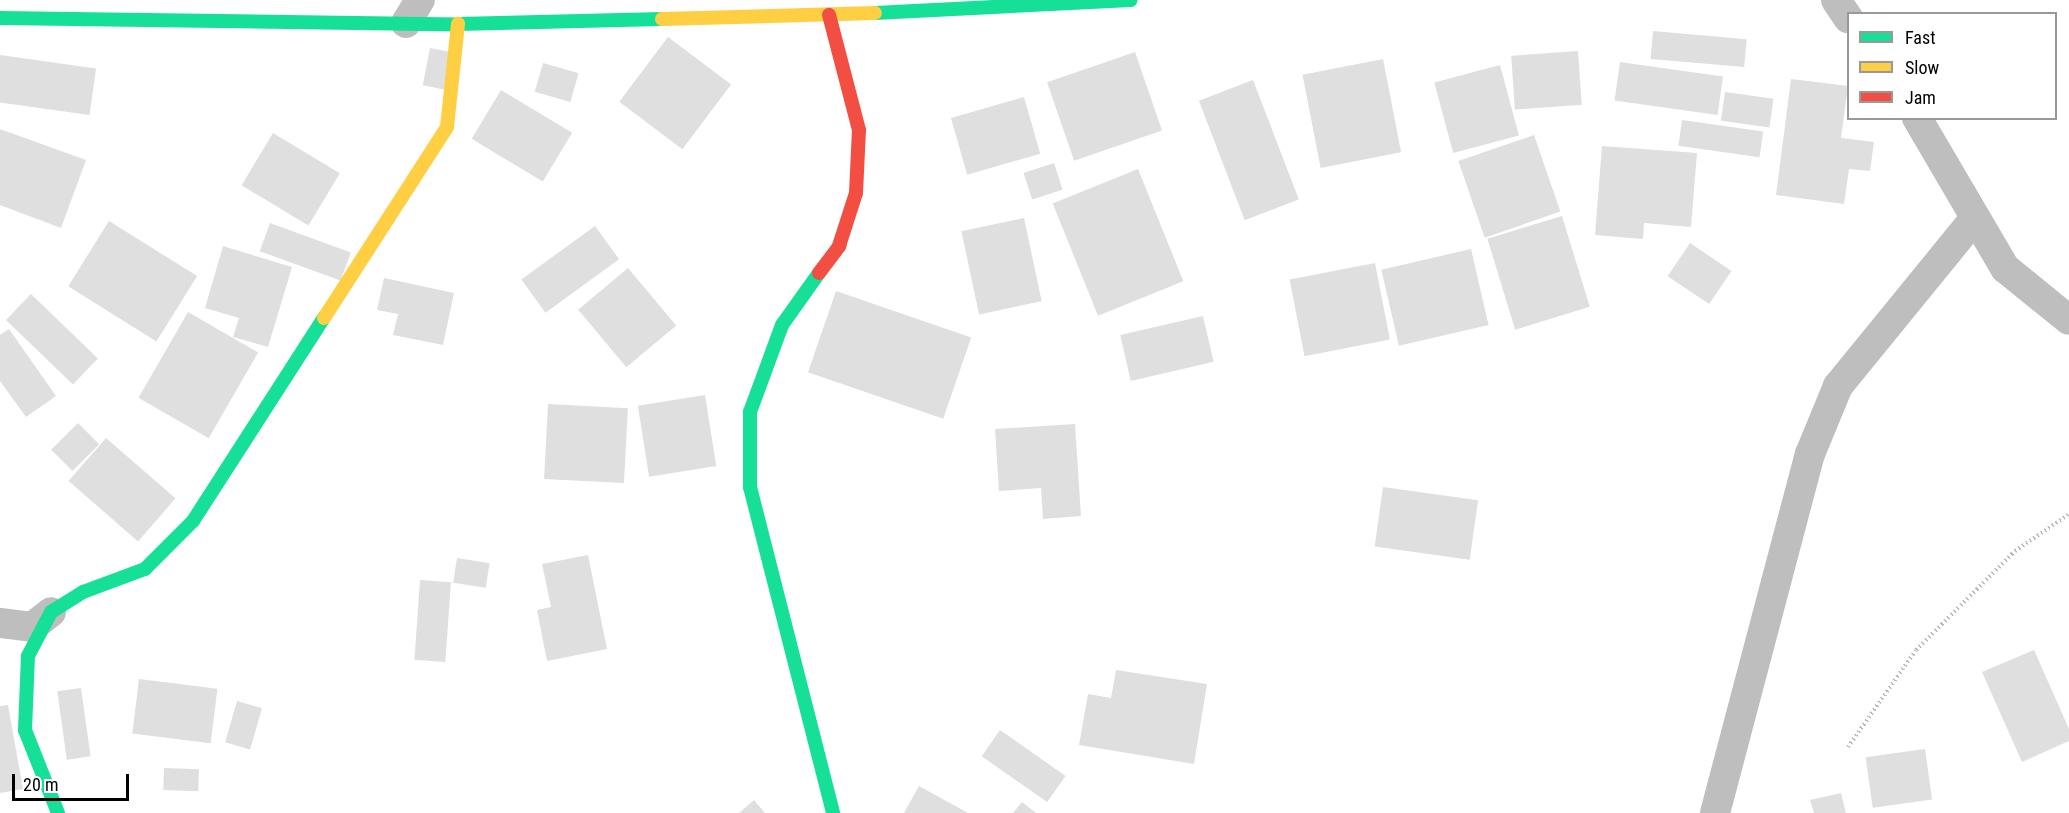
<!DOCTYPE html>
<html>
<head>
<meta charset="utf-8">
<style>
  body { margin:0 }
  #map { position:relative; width:2069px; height:813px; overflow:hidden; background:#fff; font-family:"Roboto Condensed",sans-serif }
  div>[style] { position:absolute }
  .building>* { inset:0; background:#dfdfdf; transform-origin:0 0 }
  .path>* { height:4px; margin-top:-2px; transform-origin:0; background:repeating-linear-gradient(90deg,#b9b9b9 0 1.5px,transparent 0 4.5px) }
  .street>* { height:30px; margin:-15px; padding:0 15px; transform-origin:15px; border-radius:15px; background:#bebebe }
  .fast>* { height:14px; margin:-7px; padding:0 7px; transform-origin:7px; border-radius:7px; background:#16e098 }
  .slow>* { height:14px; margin:-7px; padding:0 7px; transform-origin:7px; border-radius:7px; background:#ffcf43 }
  .jam>* { height:14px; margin:-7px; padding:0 7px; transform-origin:7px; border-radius:7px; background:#f24e42 }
  span { translate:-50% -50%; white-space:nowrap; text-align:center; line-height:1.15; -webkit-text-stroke:4.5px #fff; paint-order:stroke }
  .legend { position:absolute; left:1847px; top:12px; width:210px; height:108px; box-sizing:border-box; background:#fff; border:2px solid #999; margin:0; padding:8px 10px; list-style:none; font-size:18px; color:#000 }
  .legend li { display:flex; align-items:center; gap:12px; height:30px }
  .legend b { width:30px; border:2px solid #999 }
  .scale { position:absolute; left:12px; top:774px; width:117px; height:27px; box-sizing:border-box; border:3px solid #000; border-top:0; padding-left:8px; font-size:18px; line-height:21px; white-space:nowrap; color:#000; -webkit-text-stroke:4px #fff; paint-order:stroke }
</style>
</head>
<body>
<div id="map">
  <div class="building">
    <div style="left:1653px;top:31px;width:94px;height:28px;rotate:5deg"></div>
    <div style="left:668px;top:37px;width:79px;height:81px;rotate:37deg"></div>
    <div style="left:430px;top:48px;width:32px;height:38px;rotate:11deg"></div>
    <div style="left:1578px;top:51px;width:54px;height:67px;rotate:86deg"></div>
    <div style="left:1135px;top:52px;width:83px;height:93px;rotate:71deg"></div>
    <div style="left:0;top:55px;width:97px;height:47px;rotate:8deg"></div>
    <div style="left:1383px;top:59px;width:95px;height:82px;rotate:79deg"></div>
    <div style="left:1620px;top:62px;width:104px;height:39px;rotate:8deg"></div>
    <div style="left:543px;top:63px;width:37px;height:30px;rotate:16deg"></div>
    <div style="left:1500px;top:65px;width:73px;height:68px;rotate:75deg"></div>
    <div style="clip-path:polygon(1791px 79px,1848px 86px,1841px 138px,1874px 142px,1870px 171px,1849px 169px,1844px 204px,1776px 195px)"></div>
    <div style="left:1253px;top:80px;width:128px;height:58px;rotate:69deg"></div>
    <div style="left:501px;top:90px;width:83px;height:57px;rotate:31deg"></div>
    <div style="left:1725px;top:92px;width:49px;height:29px;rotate:8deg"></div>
    <div style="left:1024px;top:97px;width:59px;height:76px;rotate:74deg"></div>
    <div style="left:1682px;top:120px;width:82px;height:26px;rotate:8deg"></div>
    <div style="clip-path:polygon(0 129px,86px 160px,61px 228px,0 205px)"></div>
    <div style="left:273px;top:133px;width:78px;height:61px;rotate:31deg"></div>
    <div style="left:1534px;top:135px;width:81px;height:80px;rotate:71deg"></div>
    <div style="clip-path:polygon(1602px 146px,1697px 153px,1691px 227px,1644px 223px,1643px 239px,1595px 235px)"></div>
    <div style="left:1054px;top:163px;width:28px;height:32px;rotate:72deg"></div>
    <div style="left:1138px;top:169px;width:121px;height:92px;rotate:68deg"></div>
    <div style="left:1562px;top:216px;width:95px;height:78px;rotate:73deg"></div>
    <div style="left:1024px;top:218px;width:85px;height:64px;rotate:78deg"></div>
    <div style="left:109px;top:221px;width:104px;height:77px;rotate:32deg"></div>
    <div style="left:270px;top:223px;width:86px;height:30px;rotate:20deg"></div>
    <div style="left:595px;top:226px;width:41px;height:91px;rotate:54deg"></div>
    <div style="left:1690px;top:243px;width:50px;height:40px;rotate:34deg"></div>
    <div style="clip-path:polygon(223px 246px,292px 267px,268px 347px,233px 337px,239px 318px,205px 308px)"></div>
    <div style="left:1471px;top:249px;width:78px;height:92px;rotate:77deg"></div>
    <div style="left:1375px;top:263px;width:78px;height:87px;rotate:79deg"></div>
    <div style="left:628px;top:268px;width:75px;height:65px;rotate:50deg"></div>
    <div style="clip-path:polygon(384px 278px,454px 293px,443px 345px,393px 335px,398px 314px,377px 310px)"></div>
    <div style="left:836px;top:291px;width:143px;height:86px;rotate:19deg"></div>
    <div style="left:31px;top:294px;width:93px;height:36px;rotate:44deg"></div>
    <div style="left:188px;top:312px;width:81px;height:99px;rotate:30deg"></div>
    <div style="left:1203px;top:316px;width:47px;height:85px;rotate:77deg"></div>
    <div style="clip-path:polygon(9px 329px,56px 396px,26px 417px,0 381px,0 335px)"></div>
    <div style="left:705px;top:395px;width:72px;height:68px;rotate:81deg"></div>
    <div style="left:548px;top:404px;width:80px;height:75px;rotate:3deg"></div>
    <div style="left:78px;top:423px;width:30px;height:38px;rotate:45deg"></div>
    <div style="clip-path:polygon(1075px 424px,1081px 516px,1043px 519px,1041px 488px,999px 491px,995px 429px)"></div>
    <div style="left:106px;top:438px;width:92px;height:57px;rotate:41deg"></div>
    <div style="left:1383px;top:487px;width:96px;height:60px;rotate:8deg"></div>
    <div style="clip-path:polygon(588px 555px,607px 649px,547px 661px,537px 610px,551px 607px,542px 564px)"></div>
    <div style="left:457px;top:558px;width:33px;height:25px;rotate:9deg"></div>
    <div style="left:420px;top:580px;width:31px;height:80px;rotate:4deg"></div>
    <div style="clip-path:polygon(2034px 650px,2069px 729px,2069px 741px,2022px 762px,1982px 672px)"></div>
    <div style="clip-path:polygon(1116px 670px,1207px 684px,1194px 764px,1079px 745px,1088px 694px,1111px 698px)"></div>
    <div style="left:139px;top:679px;width:79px;height:55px;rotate:7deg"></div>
    <div style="left:81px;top:688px;width:69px;height:24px;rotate:82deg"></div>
    <div style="left:237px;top:701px;width:26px;height:43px;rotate:16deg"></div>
    <div style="clip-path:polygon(8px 705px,23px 789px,0 793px,0 706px)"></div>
    <div style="left:1000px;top:730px;width:80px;height:32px;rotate:35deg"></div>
    <div style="left:1925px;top:749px;width:51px;height:60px;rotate:82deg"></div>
    <div style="left:164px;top:768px;width:35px;height:22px;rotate:2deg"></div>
    <div style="clip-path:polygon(919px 786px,968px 813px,904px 813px)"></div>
    <div style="clip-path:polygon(1841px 793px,1846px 813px,1814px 813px,1810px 800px)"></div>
    <div style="clip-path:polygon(754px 800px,765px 813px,739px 813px)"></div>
    <div style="clip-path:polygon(1022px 802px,1036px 813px,1013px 813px)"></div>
  </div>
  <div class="path">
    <div style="left:1848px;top:747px;width:118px;rotate:-55deg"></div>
    <div style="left:1916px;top:650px;width:140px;rotate:-45deg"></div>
    <div style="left:2015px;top:551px;width:65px;rotate:-34.4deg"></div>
  </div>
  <div class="street">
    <div style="left:1836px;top:0;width:22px;rotate:56deg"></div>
    <div style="left:406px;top:23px;width:27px;rotate:-59deg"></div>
    <div style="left:1917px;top:118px;width:174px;rotate:59.6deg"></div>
    <div style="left:2005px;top:268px;width:82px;rotate:39.1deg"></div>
    <div style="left:0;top:623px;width:32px;rotate:7deg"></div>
    <div style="left:32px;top:627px;width:24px;rotate:-38deg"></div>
    <div style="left:1715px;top:813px;width:371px;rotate:-75.2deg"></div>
    <div style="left:1810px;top:454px;width:74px;rotate:-67.6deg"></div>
    <div style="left:1838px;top:386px;width:217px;rotate:-50.8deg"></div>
  </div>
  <div class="fast">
    <div style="left:875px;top:13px;width:256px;rotate:-2.9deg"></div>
    <div style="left:0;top:18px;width:458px;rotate:0.8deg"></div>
    <div style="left:458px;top:24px;width:204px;rotate:-1.4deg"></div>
    <div style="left:819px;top:273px;width:64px;rotate:125.4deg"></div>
    <div style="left:782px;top:325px;width:93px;rotate:110.2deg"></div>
    <div style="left:750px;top:412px;width:75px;rotate:90deg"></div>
    <div style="left:750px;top:487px;width:336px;rotate:75.7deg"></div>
    <div style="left:58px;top:813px;width:89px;rotate:-111.7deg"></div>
    <div style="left:25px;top:730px;width:74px;rotate:-87.7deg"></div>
    <div style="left:28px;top:656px;width:50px;rotate:-62.4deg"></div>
    <div style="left:51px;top:612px;width:38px;rotate:-32deg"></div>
    <div style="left:83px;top:592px;width:66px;rotate:-20.4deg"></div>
    <div style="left:145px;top:569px;width:68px;rotate:-45deg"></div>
    <div style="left:193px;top:521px;width:242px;rotate:-57.2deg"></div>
  </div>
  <div class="slow">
    <div style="left:662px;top:19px;width:213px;rotate:-1.6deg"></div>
    <div style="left:324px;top:318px;width:227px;rotate:-57.2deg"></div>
    <div style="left:447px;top:127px;width:104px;rotate:-83.9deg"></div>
  </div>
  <div class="jam">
    <div style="left:819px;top:273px;width:34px;rotate:-53deg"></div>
    <div style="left:839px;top:246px;width:56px;rotate:-72.2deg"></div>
    <div style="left:856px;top:193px;width:63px;rotate:-87.3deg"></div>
    <div style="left:859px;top:130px;width:119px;rotate:-104.6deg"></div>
  </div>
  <ul class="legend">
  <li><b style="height:8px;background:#16e098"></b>Fast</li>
  <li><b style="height:8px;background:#ffcf43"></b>Slow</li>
  <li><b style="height:8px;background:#f24e42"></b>Jam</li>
  </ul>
  <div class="scale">20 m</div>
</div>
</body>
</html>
